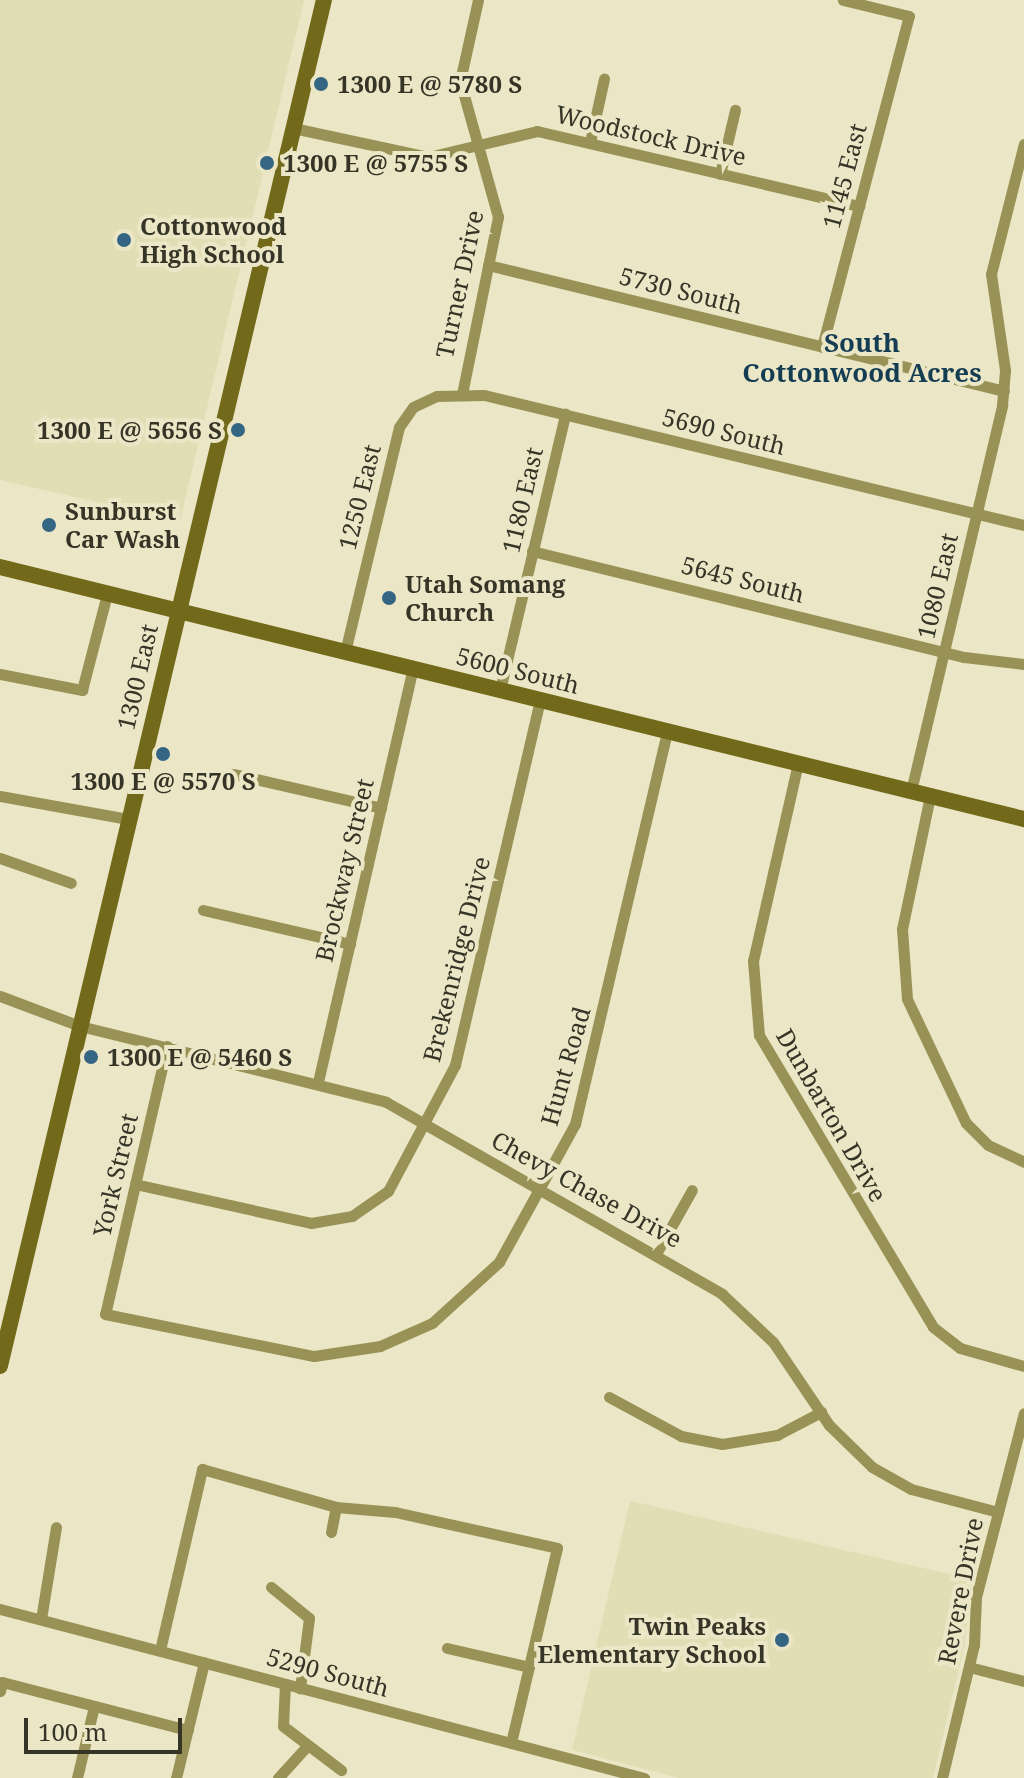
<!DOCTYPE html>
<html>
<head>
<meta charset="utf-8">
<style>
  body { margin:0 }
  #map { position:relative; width:1024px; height:1778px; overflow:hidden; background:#ebe7c6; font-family:"Noto Serif",serif }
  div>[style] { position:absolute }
  .built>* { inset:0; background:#e1ddb4 }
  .street>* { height:11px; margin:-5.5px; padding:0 5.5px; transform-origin:5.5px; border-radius:5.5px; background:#999257 }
  .secondary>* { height:16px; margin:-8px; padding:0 8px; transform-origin:8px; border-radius:8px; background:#73691a }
  .dots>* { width:22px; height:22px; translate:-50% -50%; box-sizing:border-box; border:4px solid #ebe7c6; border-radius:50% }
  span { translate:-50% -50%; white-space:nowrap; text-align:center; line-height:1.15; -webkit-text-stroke:8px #ebe7c6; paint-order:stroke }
  .poi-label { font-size:24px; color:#353427; font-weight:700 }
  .left { translate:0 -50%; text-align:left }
  .right { translate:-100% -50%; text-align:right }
  .street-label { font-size:24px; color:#353427 }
  .neighbourhood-label { font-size:26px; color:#143d54; font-weight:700 }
  .scale { position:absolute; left:24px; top:1718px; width:158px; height:36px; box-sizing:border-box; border:4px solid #353427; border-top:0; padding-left:10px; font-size:24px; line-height:28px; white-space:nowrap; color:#353427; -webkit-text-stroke:6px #ebe7c6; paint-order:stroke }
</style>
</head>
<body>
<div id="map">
  <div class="built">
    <div style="clip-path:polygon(0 0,304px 0,180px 521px,0 480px)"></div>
    <div style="clip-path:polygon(630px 1501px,971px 1579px,965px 1644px,933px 1778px,679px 1778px,572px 1750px)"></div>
  </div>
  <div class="street">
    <div style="left:293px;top:128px;width:138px;rotate:12.1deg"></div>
    <div style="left:428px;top:157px;width:112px;rotate:-13.4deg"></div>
    <div style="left:537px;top:131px;width:331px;rotate:13.1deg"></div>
    <div style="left:590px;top:142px;width:65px;rotate:-77.5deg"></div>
    <div style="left:720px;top:174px;width:66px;rotate:-76.8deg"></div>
    <div style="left:488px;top:265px;width:531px;rotate:13.72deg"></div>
    <div style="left:822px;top:347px;width:342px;rotate:-75.3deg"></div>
    <div style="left:909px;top:16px;width:68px;rotate:-166.4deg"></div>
    <div style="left:462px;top:394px;width:181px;rotate:-78.5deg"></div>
    <div style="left:498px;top:217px;width:141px;rotate:-105.6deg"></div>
    <div style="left:460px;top:81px;width:83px;rotate:-77.5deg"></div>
    <div style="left:532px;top:551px;width:445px;rotate:13.8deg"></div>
    <div style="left:964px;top:657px;width:60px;rotate:6.7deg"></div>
    <div style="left:345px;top:652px;width:231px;rotate:-76.5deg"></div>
    <div style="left:399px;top:427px;width:24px;rotate:-55deg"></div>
    <div style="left:413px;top:407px;width:26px;rotate:-25deg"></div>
    <div style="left:437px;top:396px;width:47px;rotate:-1.2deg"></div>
    <div style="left:484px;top:395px;width:555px;rotate:13.54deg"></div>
    <div style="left:0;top:674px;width:84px;rotate:11deg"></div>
    <div style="left:82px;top:690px;width:99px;rotate:-75.4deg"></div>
    <div style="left:500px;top:690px;width:284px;rotate:-76.7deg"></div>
    <div style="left:798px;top:763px;width:203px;rotate:102.8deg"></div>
    <div style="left:753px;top:961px;width:74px;rotate:85.4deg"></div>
    <div style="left:759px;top:1035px;width:340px;rotate:59.2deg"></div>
    <div style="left:933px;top:1327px;width:34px;rotate:38deg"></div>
    <div style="left:960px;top:1348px;width:66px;rotate:15.7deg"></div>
    <div style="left:234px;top:774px;width:151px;rotate:13deg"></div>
    <div style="left:911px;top:791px;width:397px;rotate:-76.7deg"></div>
    <div style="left:1002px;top:405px;width:35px;rotate:-85deg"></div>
    <div style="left:1005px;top:370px;width:97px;rotate:-98.3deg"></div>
    <div style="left:991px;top:274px;width:134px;rotate:-75.8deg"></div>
    <div style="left:0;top:796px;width:130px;rotate:10.2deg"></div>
    <div style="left:930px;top:796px;width:136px;rotate:101.9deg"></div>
    <div style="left:902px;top:929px;width:70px;rotate:85.9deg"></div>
    <div style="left:907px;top:999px;width:137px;rotate:64.6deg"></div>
    <div style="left:966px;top:1123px;width:31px;rotate:45deg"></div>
    <div style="left:988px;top:1145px;width:40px;rotate:25deg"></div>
    <div style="left:0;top:858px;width:75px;rotate:19.4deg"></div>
    <div style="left:203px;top:910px;width:151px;rotate:13deg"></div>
    <div style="left:0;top:996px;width:85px;rotate:20.6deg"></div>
    <div style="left:80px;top:1026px;width:315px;rotate:13.9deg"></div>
    <div style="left:386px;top:1102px;width:387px;rotate:29.7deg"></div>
    <div style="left:722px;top:1294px;width:70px;rotate:43.3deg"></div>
    <div style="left:773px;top:1342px;width:100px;rotate:56deg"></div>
    <div style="left:829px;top:1425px;width:60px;rotate:44.3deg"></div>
    <div style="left:872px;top:1467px;width:45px;rotate:29.4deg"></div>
    <div style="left:911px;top:1489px;width:90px;rotate:14.8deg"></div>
    <div style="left:167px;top:1046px;width:275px;rotate:103deg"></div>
    <div style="left:105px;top:1314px;width:213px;rotate:11.4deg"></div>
    <div style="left:314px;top:1356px;width:67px;rotate:-8.6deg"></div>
    <div style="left:380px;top:1346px;width:57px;rotate:-23.9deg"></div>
    <div style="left:432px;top:1323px;width:91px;rotate:-42.3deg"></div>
    <div style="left:499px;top:1262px;width:158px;rotate:-61.2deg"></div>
    <div style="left:575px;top:1124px;width:404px;rotate:-76.8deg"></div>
    <div style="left:318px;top:1082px;width:425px;rotate:-77.1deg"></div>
    <div style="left:135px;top:1184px;width:180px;rotate:12.5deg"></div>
    <div style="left:311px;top:1223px;width:42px;rotate:-9.7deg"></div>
    <div style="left:352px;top:1216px;width:44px;rotate:-34.8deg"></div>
    <div style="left:388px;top:1191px;width:143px;rotate:-62deg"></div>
    <div style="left:455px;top:1065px;width:375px;rotate:-76.9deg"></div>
    <div style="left:657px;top:1252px;width:71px;rotate:-60.6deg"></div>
    <div style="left:609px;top:1397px;width:82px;rotate:28.4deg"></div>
    <div style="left:681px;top:1436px;width:42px;rotate:11deg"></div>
    <div style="left:722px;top:1444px;width:56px;rotate:-9.3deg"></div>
    <div style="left:777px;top:1435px;width:50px;rotate:-27.6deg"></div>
    <div style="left:331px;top:1532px;width:25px;rotate:-79deg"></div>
    <div style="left:271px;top:1587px;width:49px;rotate:39.2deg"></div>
    <div style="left:309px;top:1618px;width:71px;rotate:97.3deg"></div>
    <div style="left:0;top:1609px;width:666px;rotate:14.7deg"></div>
    <div style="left:41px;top:1619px;width:93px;rotate:-80.7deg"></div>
    <div style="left:447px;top:1648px;width:84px;rotate:13deg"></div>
    <div style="left:160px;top:1650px;width:186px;rotate:-76.9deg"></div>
    <div style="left:202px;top:1469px;width:139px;rotate:15.8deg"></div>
    <div style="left:336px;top:1507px;width:59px;rotate:4.8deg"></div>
    <div style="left:395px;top:1512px;width:166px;rotate:12.5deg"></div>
    <div style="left:557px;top:1548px;width:200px;rotate:103.3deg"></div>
    <div style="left:969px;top:1667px;width:57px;rotate:14.3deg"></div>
    <div style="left:285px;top:1684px;width:42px;rotate:92.7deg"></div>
    <div style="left:283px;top:1726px;width:73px;rotate:37.2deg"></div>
    <div style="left:0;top:1691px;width:9px;rotate:-77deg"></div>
    <div style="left:2px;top:1682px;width:192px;rotate:14.5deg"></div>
    <div style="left:77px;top:1778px;width:74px;rotate:-76.7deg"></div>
    <div style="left:176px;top:1778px;width:119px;rotate:-76.4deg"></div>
    <div style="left:278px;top:1778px;width:43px;rotate:-47.8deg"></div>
    <div style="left:942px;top:1778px;width:137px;rotate:-76.5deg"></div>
    <div style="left:974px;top:1645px;width:48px;rotate:-87.6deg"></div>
    <div style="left:976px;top:1597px;width:190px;rotate:-75.4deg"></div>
  </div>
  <div class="secondary">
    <div style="left:0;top:567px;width:1055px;rotate:13.83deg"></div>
    <div style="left:0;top:1366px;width:1404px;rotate:-76.66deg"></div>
  </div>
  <div class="dots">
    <div style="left:321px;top:84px;background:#346684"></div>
    <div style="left:267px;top:163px;background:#346684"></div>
    <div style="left:124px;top:240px;background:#346684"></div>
    <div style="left:238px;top:430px;background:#346684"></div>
    <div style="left:49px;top:525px;background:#346684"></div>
    <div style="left:389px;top:598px;background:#346684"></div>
    <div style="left:163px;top:754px;background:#346684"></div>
    <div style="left:91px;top:1057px;background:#346684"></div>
    <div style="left:782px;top:1640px;background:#346684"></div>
  </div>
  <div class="poi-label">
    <span class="left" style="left:337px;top:84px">1300 E @ 5780 S</span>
    <span class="left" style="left:283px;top:163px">1300 E @ 5755 S</span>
    <span class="left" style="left:140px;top:240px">Cottonwood<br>High School</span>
    <span class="right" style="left:222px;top:430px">1300 E @ 5656 S</span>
    <span class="left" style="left:65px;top:525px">Sunburst<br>Car Wash</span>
    <span class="left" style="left:405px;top:598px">Utah Somang<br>Church</span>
    <span style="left:163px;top:781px">1300 E @ 5570 S</span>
    <span class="left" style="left:107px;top:1057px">1300 E @ 5460 S</span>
    <span class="right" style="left:766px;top:1640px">Twin Peaks<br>Elementary School</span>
  </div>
  <div class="street-label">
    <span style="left:651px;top:135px;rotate:13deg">Woodstock Drive</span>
    <span style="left:844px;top:176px;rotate:-75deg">1145 East</span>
    <span style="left:459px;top:284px;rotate:-78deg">Turner Drive</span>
    <span style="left:681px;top:290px;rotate:14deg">5730 South</span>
    <span style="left:724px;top:431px;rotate:14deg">5690 South</span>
    <span style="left:359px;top:497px;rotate:-76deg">1250 East</span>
    <span style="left:522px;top:500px;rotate:-77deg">1180 East</span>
    <span style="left:743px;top:579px;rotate:14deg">5645 South</span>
    <span style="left:937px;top:586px;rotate:-77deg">1080 East</span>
    <span style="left:518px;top:670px;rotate:14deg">5600 South</span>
    <span style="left:137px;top:677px;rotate:-77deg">1300 East</span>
    <span style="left:344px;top:870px;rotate:-77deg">Brockway Street</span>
    <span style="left:456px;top:959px;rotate:-76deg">Brekenridge Drive</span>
    <span style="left:565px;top:1066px;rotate:-74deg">Hunt Road</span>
    <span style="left:832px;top:1115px;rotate:60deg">Dunbarton Drive</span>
    <span style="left:115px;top:1175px;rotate:-77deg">York Street</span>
    <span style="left:587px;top:1189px;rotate:29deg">Chevy Chase Drive</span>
    <span style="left:960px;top:1591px;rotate:-79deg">Revere Drive</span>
    <span style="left:328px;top:1672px;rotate:15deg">5290 South</span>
  </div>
  <div class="neighbourhood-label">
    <span style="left:862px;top:358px">South<br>Cottonwood Acres</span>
  </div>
  <div class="scale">100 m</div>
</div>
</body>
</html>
